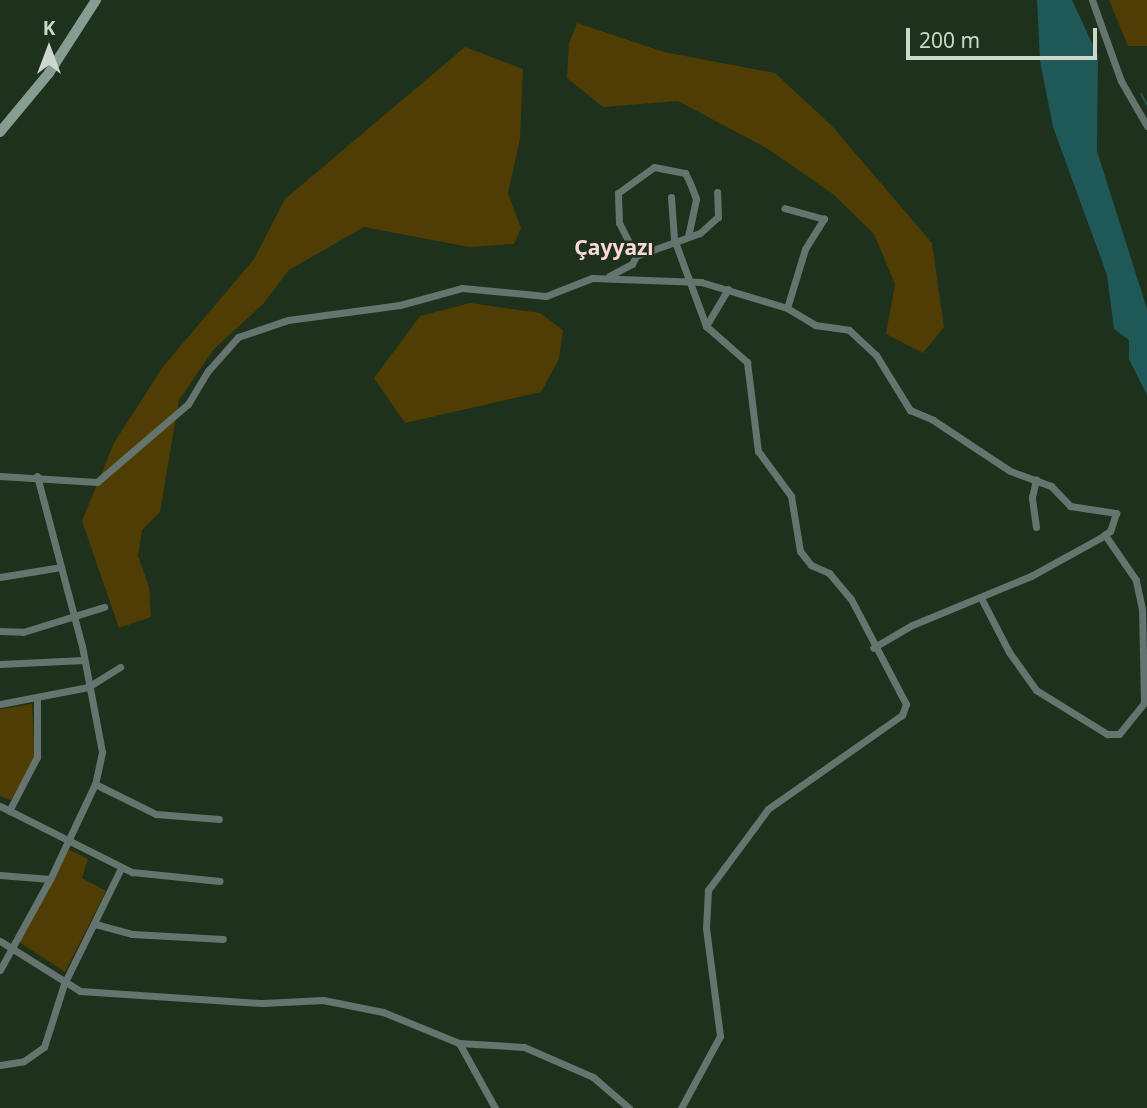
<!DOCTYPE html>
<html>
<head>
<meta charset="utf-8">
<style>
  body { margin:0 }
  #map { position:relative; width:1147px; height:1108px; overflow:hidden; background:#1e311c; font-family:"Noto Sans",sans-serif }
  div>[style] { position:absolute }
  .green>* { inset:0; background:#4f3d04 }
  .water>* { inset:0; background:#1e5857 }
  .stream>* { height:2px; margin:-1px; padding:0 1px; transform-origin:1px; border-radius:1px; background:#1e5857 }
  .street>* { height:7px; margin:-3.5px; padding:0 3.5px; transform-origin:3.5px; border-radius:3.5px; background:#65746e }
  .secondary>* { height:10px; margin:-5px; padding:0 5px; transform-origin:5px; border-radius:5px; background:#859d93 }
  span { translate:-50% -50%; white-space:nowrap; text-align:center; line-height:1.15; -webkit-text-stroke:5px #1e311c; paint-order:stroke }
  .quarter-label { font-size:21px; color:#fbd8dc; font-weight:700 }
  .north { position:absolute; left:14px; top:14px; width:70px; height:70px; -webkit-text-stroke:5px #1e311c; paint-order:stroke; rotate:0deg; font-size:19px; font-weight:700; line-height:28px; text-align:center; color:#ccd8cb }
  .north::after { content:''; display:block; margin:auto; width:24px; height:32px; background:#ccd8cb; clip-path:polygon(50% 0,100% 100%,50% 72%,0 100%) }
  .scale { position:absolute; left:906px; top:28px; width:191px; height:32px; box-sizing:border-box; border:4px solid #ccd8cb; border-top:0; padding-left:9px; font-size:21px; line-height:24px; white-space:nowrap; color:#ccd8cb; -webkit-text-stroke:5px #1e311c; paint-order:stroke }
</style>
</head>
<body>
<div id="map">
  <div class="green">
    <div style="clip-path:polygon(1109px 0,1147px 0,1147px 46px,1128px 46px)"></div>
    <div style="clip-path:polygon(577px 23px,664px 52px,775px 73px,832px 126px,932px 243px,944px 327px,923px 353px,886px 334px,895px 284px,874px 234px,833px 194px,768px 149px,678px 101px,603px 107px,567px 78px,569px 43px)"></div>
    <div style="clip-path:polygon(465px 47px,523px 69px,520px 139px,508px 193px,521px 228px,514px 244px,469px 247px,364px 227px,289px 270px,263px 304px,214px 349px,179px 400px,160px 512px,142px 530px,138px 556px,149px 587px,151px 617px,119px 628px,82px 521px,114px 443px,162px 368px,254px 259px,285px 199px)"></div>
    <div style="clip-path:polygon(470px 303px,540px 313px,563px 330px,559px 359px,541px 392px,405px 423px,374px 378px,420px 316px)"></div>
    <div style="clip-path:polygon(32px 704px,35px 757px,11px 800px,0 796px,0 709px)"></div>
    <div style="clip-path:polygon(68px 849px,88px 859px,82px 878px,106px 891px,65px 972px,19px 942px)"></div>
  </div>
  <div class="water">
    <div style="clip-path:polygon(1037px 0,1072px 0,1098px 56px,1097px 151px,1147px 309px,1147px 395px,1129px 359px,1129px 340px,1114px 329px,1107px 275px,1053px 127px,1040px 61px)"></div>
  </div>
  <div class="stream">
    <div style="left:1141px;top:94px;width:13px;rotate:61deg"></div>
  </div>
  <div class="street">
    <div style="left:1092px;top:0;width:86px;rotate:70.3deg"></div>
    <div style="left:1121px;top:81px;width:52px;rotate:60deg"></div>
    <div style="left:671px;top:197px;width:42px;rotate:85.9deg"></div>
    <div style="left:674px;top:239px;width:93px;rotate:69.8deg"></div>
    <div style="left:706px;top:326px;width:55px;rotate:41.3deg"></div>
    <div style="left:747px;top:362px;width:90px;rotate:83deg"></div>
    <div style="left:758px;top:451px;width:56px;rotate:53.7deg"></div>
    <div style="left:791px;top:496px;width:56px;rotate:80.7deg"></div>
    <div style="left:800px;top:551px;width:18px;rotate:52deg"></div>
    <div style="left:811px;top:565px;width:20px;rotate:24deg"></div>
    <div style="left:829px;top:573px;width:34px;rotate:50deg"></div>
    <div style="left:851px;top:599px;width:119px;rotate:62.4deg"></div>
    <div style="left:906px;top:704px;width:12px;rotate:110deg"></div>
    <div style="left:902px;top:715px;width:164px;rotate:145deg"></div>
    <div style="left:768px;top:809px;width:101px;rotate:126.5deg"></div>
    <div style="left:708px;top:890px;width:38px;rotate:93deg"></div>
    <div style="left:706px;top:928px;width:109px;rotate:82.6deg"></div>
    <div style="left:720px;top:1036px;width:82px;rotate:118.4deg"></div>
    <div style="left:636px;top:256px;width:37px;rotate:-117deg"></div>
    <div style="left:619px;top:223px;width:30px;rotate:-92deg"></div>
    <div style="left:618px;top:193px;width:44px;rotate:-35.8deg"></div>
    <div style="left:654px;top:167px;width:32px;rotate:11deg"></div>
    <div style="left:685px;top:173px;width:11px;rotate:63deg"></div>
    <div style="left:690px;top:183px;width:17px;rotate:69deg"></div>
    <div style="left:696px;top:199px;width:38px;rotate:102deg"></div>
    <div style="left:609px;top:276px;width:26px;rotate:-28deg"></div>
    <div style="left:632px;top:264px;width:9px;rotate:-63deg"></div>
    <div style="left:636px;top:256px;width:68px;rotate:-19.8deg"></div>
    <div style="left:700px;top:233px;width:24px;rotate:-42deg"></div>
    <div style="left:718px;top:217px;width:25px;rotate:-92deg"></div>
    <div style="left:787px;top:308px;width:33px;rotate:31deg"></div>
    <div style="left:815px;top:325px;width:34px;rotate:8deg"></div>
    <div style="left:849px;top:330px;width:37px;rotate:43deg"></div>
    <div style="left:876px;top:355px;width:65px;rotate:58.3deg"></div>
    <div style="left:910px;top:410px;width:25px;rotate:23deg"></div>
    <div style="left:933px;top:420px;width:92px;rotate:33.5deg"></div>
    <div style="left:1010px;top:471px;width:44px;rotate:20.1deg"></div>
    <div style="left:1051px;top:486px;width:28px;rotate:46deg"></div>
    <div style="left:1070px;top:506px;width:47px;rotate:8.7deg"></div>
    <div style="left:1116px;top:513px;width:19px;rotate:108deg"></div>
    <div style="left:1110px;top:531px;width:12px;rotate:145deg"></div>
    <div style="left:1100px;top:538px;width:79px;rotate:151.2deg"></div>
    <div style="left:1031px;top:576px;width:129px;rotate:157.6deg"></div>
    <div style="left:912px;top:625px;width:45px;rotate:149.5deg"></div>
    <div style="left:706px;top:326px;width:43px;rotate:-59.3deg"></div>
    <div style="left:0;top:476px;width:97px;rotate:3.5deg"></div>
    <div style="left:97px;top:482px;width:120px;rotate:-40.6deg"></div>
    <div style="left:188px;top:404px;width:39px;rotate:-59deg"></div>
    <div style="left:208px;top:371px;width:45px;rotate:-48.6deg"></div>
    <div style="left:238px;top:337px;width:53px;rotate:-18.8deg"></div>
    <div style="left:288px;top:320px;width:113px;rotate:-7.6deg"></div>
    <div style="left:400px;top:305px;width:64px;rotate:-15.3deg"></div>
    <div style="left:462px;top:288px;width:84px;rotate:5.4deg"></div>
    <div style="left:546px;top:296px;width:49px;rotate:-21.4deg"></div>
    <div style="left:592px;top:278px;width:109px;rotate:2.1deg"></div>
    <div style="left:701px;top:282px;width:90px;rotate:16.8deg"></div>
    <div style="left:787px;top:308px;width:62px;rotate:-73deg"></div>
    <div style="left:805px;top:249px;width:36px;rotate:-58deg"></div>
    <div style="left:824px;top:219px;width:41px;rotate:-164.6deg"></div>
    <div style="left:37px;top:476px;width:176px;rotate:75.2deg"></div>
    <div style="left:82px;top:646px;width:108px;rotate:79.3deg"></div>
    <div style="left:102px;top:752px;width:33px;rotate:102deg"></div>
    <div style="left:95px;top:784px;width:105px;rotate:115.3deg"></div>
    <div style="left:1036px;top:527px;width:30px;rotate:-98deg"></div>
    <div style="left:1032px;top:497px;width:18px;rotate:-77deg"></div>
    <div style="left:0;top:577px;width:62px;rotate:-9.3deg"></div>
    <div style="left:981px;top:598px;width:61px;rotate:62.6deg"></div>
    <div style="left:1009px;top:652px;width:47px;rotate:54.6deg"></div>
    <div style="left:1036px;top:690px;width:84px;rotate:31.8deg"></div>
    <div style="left:1107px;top:734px;width:12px"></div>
    <div style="left:1119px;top:734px;width:40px;rotate:-51deg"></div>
    <div style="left:1144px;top:703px;width:94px;rotate:-91.2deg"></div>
    <div style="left:1142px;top:609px;width:30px;rotate:-102deg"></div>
    <div style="left:1136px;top:580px;width:55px;rotate:-124.6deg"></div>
    <div style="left:0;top:631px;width:23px;rotate:2deg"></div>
    <div style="left:23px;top:632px;width:85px;rotate:-17.2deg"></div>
    <div style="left:0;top:664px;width:84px;rotate:-2.7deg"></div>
    <div style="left:0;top:704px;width:90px;rotate:-10.9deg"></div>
    <div style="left:88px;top:687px;width:38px;rotate:-32deg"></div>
    <div style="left:95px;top:784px;width:68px;rotate:26.2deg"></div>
    <div style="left:156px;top:814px;width:63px;rotate:4.5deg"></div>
    <div style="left:0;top:806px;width:148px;rotate:26.6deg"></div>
    <div style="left:132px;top:872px;width:88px;rotate:5.8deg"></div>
    <div style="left:9px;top:811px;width:61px;rotate:-62.6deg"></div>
    <div style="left:37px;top:757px;width:57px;rotate:-90deg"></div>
    <div style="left:0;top:875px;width:50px;rotate:4.6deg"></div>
    <div style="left:50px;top:879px;width:104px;rotate:118.8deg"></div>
    <div style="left:95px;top:924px;width:38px;rotate:15deg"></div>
    <div style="left:132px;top:934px;width:91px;rotate:3.1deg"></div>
    <div style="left:0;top:941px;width:94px;rotate:32deg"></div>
    <div style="left:80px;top:991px;width:183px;rotate:3.8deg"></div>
    <div style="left:263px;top:1003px;width:60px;rotate:-2.9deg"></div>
    <div style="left:323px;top:1000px;width:61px;rotate:11.3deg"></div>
    <div style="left:383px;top:1012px;width:82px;rotate:22.2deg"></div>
    <div style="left:459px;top:1043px;width:65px;rotate:3.5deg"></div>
    <div style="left:524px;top:1047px;width:75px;rotate:23.5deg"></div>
    <div style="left:593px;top:1077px;width:48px;rotate:40.7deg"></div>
    <div style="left:459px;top:1043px;width:74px;rotate:61deg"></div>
    <div style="left:0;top:1065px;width:24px;rotate:-9deg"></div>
    <div style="left:24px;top:1061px;width:24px;rotate:-35deg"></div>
    <div style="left:44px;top:1047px;width:66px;rotate:-72.4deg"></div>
    <div style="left:64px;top:984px;width:129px;rotate:-63.8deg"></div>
  </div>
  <div class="secondary">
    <div style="left:0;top:132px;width:77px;rotate:-50.3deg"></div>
    <div style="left:49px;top:73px;width:87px;rotate:-57.2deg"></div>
  </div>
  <div class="quarter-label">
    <span style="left:614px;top:247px">Çayyazı</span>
  </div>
  <div class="north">K</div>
  <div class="scale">200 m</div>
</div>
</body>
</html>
